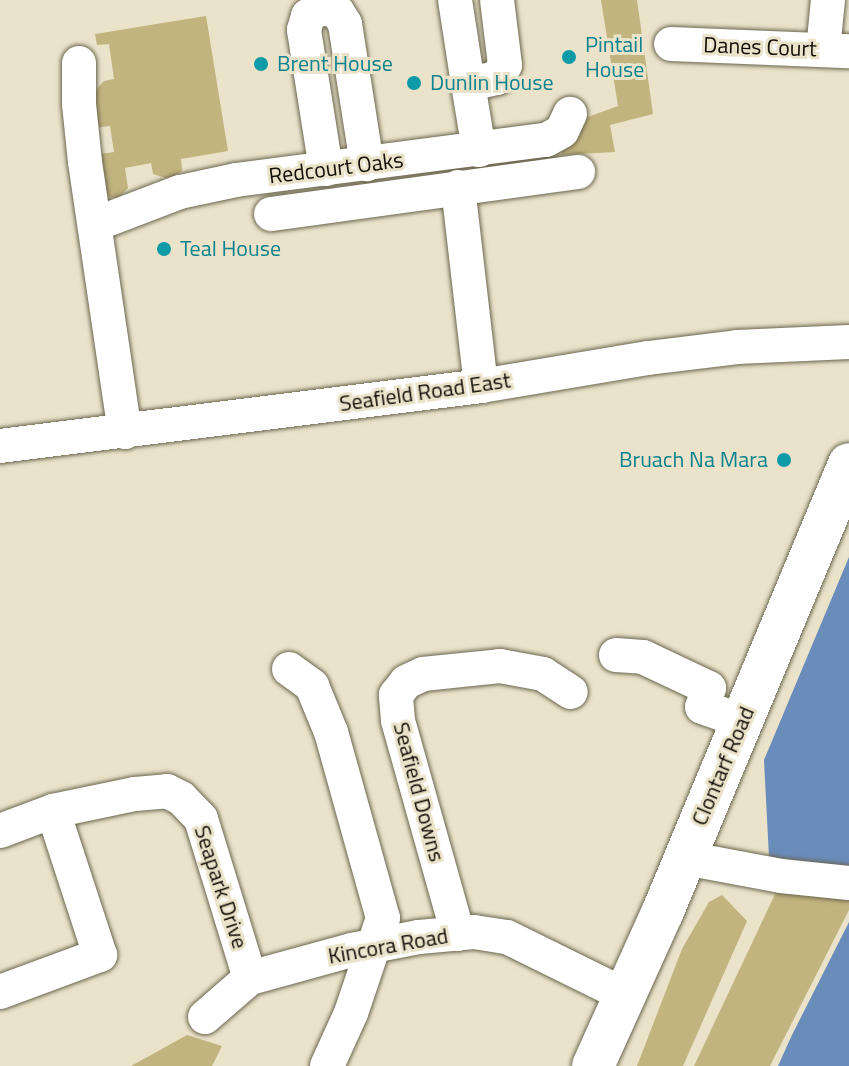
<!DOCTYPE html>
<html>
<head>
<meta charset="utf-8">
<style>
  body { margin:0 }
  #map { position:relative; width:849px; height:1066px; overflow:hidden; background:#eae3ca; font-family:"Titillium Web",sans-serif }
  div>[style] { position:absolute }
  .green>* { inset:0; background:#c2b47f }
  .water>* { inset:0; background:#6a8cbb }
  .roads { filter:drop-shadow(0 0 2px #6b664f) drop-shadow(0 0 2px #6b664f) }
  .minor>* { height:34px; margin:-17px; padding:0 17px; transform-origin:17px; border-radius:17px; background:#fff }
  .major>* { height:42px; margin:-21px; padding:0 21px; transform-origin:21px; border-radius:21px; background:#fff }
  .dots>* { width:22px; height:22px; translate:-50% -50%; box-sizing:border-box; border:4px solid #eae3ca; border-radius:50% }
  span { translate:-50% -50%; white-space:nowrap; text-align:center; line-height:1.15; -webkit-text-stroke:6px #eae3ca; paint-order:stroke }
  .culture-label { font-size:22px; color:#0d838f }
  .left { translate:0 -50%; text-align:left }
  .right { translate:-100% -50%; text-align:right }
  .street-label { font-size:22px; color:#110f07 }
</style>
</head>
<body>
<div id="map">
  <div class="green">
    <div style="clip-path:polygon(601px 0,637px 0,653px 114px,610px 125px,615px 152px,562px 155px,561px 152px,580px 134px,585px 118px,618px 106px)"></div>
    <div style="clip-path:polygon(206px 16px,228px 151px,181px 159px,182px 171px,169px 179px,153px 174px,151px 163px,125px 168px,128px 188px,118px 198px,110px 197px,106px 193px,100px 154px,114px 152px,110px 126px,93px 128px,93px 93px,104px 81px,114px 79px,109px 44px,97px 45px,95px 34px)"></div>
    <div style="clip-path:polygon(776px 892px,849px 898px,849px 910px,770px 1066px,694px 1066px)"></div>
    <div style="clip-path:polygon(722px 895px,747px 921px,683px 1066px,637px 1066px,682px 949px,709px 902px)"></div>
    <div style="clip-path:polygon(187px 1035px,222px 1046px,212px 1066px,131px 1066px)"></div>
  </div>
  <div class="water">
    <div style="clip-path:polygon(849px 557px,849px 869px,769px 857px,764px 760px)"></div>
    <div style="clip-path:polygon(849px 922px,849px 1066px,778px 1066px,791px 1037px)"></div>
  </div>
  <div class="roads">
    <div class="minor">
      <div style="left:455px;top:0;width:85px;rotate:81.2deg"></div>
      <div style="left:468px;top:84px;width:30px;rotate:-12deg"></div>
      <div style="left:497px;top:78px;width:15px;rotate:-58deg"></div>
      <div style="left:505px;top:65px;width:65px;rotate:-97deg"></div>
      <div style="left:671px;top:44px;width:178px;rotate:2.3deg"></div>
      <div style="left:823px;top:50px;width:50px;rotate:-84.3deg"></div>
      <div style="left:79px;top:63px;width:41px;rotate:90deg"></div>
      <div style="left:79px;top:104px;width:58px;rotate:84.1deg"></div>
      <div style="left:85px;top:162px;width:273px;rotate:81.6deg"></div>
      <div style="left:468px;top:84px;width:67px;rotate:80.5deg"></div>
      <div style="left:326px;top:169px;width:141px;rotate:-99deg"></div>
      <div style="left:304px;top:30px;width:15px;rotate:-74deg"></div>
      <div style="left:308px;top:16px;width:15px;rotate:-32deg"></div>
      <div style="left:321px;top:8px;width:16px;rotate:11deg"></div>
      <div style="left:337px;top:11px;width:15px;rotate:58deg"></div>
      <div style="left:345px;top:24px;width:142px;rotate:81.1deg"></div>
      <div style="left:458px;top:187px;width:200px;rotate:83.4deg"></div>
      <div style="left:271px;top:214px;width:310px;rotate:-7.8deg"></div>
      <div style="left:96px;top:224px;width:90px;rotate:-20.9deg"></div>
      <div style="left:180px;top:192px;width:57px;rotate:-12.1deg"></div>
      <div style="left:236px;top:180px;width:313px;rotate:-7.4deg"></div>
      <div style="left:546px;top:140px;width:18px;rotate:-29deg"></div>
      <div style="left:562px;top:131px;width:19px;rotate:-65deg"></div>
      <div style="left:0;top:446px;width:485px;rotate:-7.1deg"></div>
      <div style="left:481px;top:386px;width:169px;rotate:-9.5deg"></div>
      <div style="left:648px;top:358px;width:90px;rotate:-7deg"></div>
      <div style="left:737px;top:347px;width:112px;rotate:-2.6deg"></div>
      <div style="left:616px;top:655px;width:27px;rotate:4deg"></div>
      <div style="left:643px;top:657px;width:73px;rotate:25.2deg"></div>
      <div style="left:709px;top:688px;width:20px;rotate:110deg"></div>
      <div style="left:702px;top:707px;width:42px;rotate:19.3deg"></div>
      <div style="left:289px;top:669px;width:29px;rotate:36deg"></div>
      <div style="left:312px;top:686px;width:50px;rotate:67.6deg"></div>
      <div style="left:331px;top:732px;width:193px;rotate:74.4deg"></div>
      <div style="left:383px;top:918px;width:100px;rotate:108.6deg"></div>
      <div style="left:351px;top:1013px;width:58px;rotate:114.4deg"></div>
      <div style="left:0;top:831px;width:57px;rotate:-20.7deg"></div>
      <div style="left:53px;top:811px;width:84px;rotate:-11.7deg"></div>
      <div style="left:135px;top:794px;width:32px;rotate:-5deg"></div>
      <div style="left:167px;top:791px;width:16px;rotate:27deg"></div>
      <div style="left:181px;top:798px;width:29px;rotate:46deg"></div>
      <div style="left:201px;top:819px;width:166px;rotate:72.9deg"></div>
      <div style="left:685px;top:858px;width:98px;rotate:10.6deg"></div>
      <div style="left:781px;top:876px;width:68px;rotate:5.9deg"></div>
      <div style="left:458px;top:934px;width:222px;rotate:-105.7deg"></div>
      <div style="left:398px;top:720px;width:25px;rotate:-95deg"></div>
      <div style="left:396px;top:695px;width:16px;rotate:-52deg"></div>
      <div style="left:406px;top:682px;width:19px;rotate:-25deg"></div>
      <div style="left:423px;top:674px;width:77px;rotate:-5.9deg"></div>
      <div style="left:500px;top:666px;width:44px;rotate:10.5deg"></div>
      <div style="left:543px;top:674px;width:33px;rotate:33deg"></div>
      <div style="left:0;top:992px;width:107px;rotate:-20.3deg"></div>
      <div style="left:100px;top:955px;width:151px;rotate:-108.1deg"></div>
      <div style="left:205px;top:1017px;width:60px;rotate:-40.9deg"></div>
      <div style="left:250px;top:978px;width:106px;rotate:-15.4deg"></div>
      <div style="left:352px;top:950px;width:68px;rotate:-11deg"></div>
      <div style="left:419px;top:937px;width:55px;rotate:-5.2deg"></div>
      <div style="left:474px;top:932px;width:33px;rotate:9deg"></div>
      <div style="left:507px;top:937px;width:129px;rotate:26.2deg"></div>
    </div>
    <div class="major">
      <div style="left:593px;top:1066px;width:170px;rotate:-65.7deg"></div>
      <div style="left:663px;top:911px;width:484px;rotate:-67.4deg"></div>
    </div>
  </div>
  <div class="dots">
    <div style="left:569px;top:57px;background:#0f9aa8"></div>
    <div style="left:261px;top:64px;background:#0f9aa8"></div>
    <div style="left:414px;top:83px;background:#0f9aa8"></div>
    <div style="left:164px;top:249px;background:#0f9aa8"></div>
    <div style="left:784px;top:460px;background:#0f9aa8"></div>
  </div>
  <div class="culture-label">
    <span class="left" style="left:585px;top:57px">Pintail<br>House</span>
    <span class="left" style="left:277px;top:64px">Brent House</span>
    <span class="left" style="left:430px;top:83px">Dunlin House</span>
    <span class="left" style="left:180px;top:249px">Teal House</span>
    <span class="right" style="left:768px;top:460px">Bruach Na Mara</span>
  </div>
  <div class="street-label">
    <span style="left:760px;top:47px;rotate:2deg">Danes Court</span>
    <span style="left:336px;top:168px;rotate:-7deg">Redcourt Oaks</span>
    <span style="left:425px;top:392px;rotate:-8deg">Seafield Road East</span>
    <span style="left:723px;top:766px;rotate:-67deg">Clontarf Road</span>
    <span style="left:419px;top:792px;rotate:75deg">Seafield Downs</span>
    <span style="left:221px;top:887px;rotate:72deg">Seapark Drive</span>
    <span style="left:388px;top:946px;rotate:-10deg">Kincora Road</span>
  </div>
</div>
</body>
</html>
